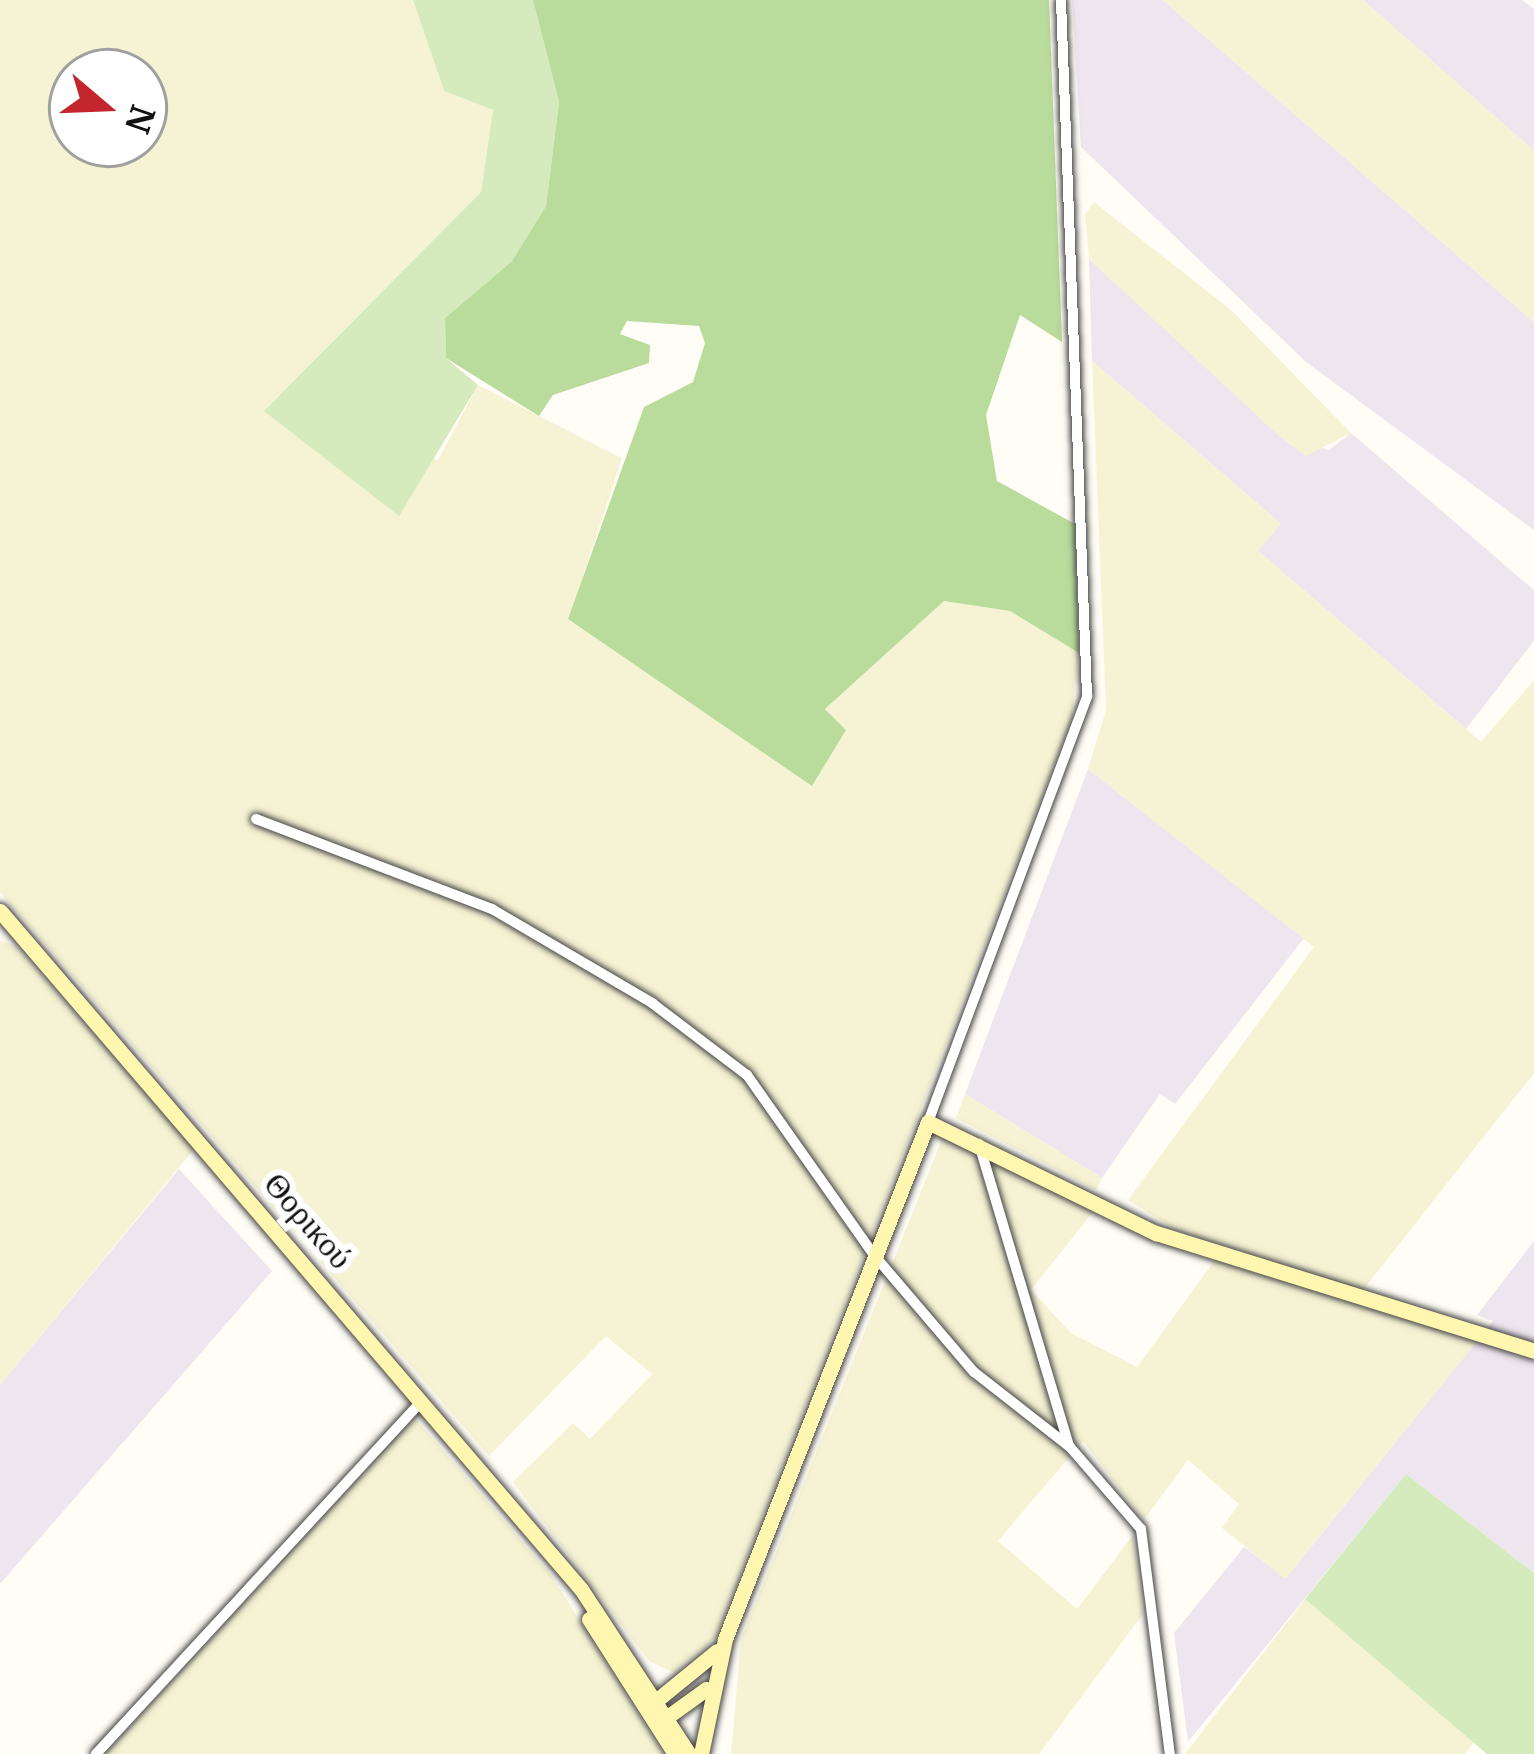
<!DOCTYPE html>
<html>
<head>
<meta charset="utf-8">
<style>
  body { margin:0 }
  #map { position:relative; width:1534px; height:1754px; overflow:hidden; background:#fffdf5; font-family:Merriweather,serif }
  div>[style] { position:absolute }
  .industrial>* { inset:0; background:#eee6ef }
  .farmland>* { inset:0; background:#f6f3d4 }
  .green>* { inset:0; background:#d5ebbd }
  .forest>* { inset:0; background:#b9dc9c }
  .roads { filter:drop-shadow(0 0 3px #444) drop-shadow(0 0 3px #444) }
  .street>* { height:10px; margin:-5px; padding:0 5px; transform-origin:5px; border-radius:5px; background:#fff }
  .secondary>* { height:15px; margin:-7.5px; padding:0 7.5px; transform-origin:7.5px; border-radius:7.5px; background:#fff6b0 }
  span { translate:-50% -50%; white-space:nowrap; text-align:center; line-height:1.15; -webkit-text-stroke:12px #fff; paint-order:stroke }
  .street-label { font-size:33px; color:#111 }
  .north { position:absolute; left:48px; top:48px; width:120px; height:120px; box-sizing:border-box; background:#fff; border:3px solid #a0a0a0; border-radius:50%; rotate:109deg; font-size:33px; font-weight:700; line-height:48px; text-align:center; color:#111 }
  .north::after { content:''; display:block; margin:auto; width:42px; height:54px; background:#c4262e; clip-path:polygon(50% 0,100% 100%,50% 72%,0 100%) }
</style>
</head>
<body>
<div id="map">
  <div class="industrial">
    <div style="clip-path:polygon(1072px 0,1163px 0,1534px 322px,1534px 530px,1306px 362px,1081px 147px)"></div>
    <div style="clip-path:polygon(1363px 0,1522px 0,1534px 9px,1534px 151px)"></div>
    <div style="clip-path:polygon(1089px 259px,1280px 435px,1329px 450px,1351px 433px,1534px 590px,1534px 641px,1466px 729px,1257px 550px,1280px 523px,1092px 361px)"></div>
    <div style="clip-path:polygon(1088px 769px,1304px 938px,1175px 1104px,1160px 1094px,1102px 1178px,965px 1094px)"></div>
    <div style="clip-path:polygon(179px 1169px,272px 1271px,0 1584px,0 1385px)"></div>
    <div style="clip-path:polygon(1534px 1241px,1534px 1573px,1406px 1474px,1188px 1742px,1174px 1633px,1244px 1547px,1286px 1578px,1493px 1321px,1477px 1315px)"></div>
  </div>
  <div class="farmland">
    <div style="clip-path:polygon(evenodd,0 0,413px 0,444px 91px,493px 110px,481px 192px,264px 411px,438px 460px,478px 385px,622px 458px,569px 619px,811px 785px,846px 730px,825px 709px,944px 601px,1010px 611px,1079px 653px,1071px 722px,715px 1638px,675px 1673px,649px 1661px,513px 1482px,573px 1423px,590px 1439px,652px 1374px,606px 1336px,489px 1456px,0 892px,0 0,72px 72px,144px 72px,144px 144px,72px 144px,72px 72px)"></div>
    <div style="clip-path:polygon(1163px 0,1363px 0,1534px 151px,1534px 322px)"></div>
    <div style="clip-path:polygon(1094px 202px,1232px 311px,1351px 433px,1306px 456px,1279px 436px,1089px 259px,1085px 214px)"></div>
    <div style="clip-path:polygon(1092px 361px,1281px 524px,1258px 551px,1481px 742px,1534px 680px,1534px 1073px,1363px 1290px,1174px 1229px,1128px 1200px,1314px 947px,1088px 769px,1106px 710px)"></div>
    <div style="clip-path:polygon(0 941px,15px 945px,194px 1149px,0 1385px)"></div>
    <div style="clip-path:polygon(965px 1094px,1102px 1178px,1096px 1190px,956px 1118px)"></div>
    <div style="clip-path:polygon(943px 1137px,1096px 1208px,1031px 1290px,1071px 1333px,1137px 1367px,1215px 1260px,1477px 1341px,1285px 1579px,1222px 1528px,1239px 1504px,1188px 1460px,1144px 1520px,1083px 1441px,998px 1541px,1077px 1609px,1133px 1535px,1143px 1614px,1039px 1754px,731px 1754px,741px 1639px)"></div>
    <div style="clip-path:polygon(414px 1417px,551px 1575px,663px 1754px,105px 1754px)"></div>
    <div style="clip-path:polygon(1305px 1599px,1474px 1742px,1465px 1754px,1185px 1754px)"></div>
  </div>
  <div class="green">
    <div style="clip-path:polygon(413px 0,533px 0,559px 102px,546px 206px,512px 261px,445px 318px,446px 358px,478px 385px,399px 516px,264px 411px,481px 192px,493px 110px,444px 91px)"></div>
    <div style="clip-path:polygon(1406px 1474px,1534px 1573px,1534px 1754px,1487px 1754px,1305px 1599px)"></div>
  </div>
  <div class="forest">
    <div style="clip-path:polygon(533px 0,1049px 0,1062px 342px,1020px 315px,986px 415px,997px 481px,1075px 524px,1079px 653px,1010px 611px,944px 601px,825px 709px,846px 730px,812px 786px,568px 619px,644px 407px,693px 382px,705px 343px,699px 326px,627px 321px,620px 334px,650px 345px,649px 363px,553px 395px,539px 416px,446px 358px,445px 318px,512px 261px,546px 206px,559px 102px)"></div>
  </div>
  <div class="roads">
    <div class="street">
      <div style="left:256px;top:819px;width:253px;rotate:20.9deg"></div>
      <div style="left:492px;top:909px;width:186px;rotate:30.4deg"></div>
      <div style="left:652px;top:1003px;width:119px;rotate:37.2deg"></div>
      <div style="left:747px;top:1075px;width:220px;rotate:54.8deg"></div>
      <div style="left:874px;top:1255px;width:154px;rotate:49.5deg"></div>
      <div style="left:974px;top:1372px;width:122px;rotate:38deg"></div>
      <div style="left:1070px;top:1447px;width:108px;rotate:49.1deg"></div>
      <div style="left:1141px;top:1529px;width:227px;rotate:82.7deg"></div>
      <div style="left:928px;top:1122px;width:455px;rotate:-69.5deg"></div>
      <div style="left:1087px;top:696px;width:696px;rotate:-92.14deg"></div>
      <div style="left:979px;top:1144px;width:314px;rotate:73.4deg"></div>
      <div style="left:96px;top:1754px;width:481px;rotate:-47.3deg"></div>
    </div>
    <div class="secondary">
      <div style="left:0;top:911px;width:893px;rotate:49.41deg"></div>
      <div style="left:581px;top:1589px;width:197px;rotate:56.8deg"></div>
      <div style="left:589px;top:1619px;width:160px;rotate:57.5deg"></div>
      <div style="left:652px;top:1704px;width:84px;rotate:-39.2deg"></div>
      <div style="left:663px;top:1720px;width:53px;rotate:-35.8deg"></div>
      <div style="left:701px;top:1754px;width:117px;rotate:-78.2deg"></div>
      <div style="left:725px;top:1639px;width:555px;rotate:-68.56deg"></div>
      <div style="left:928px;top:1122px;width:254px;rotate:26deg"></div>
      <div style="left:1156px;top:1233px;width:396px;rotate:17.3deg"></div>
    </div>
  </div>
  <div class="street-label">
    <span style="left:308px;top:1221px;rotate:49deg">Θορικού</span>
  </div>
  <div class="north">N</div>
</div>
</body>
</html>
